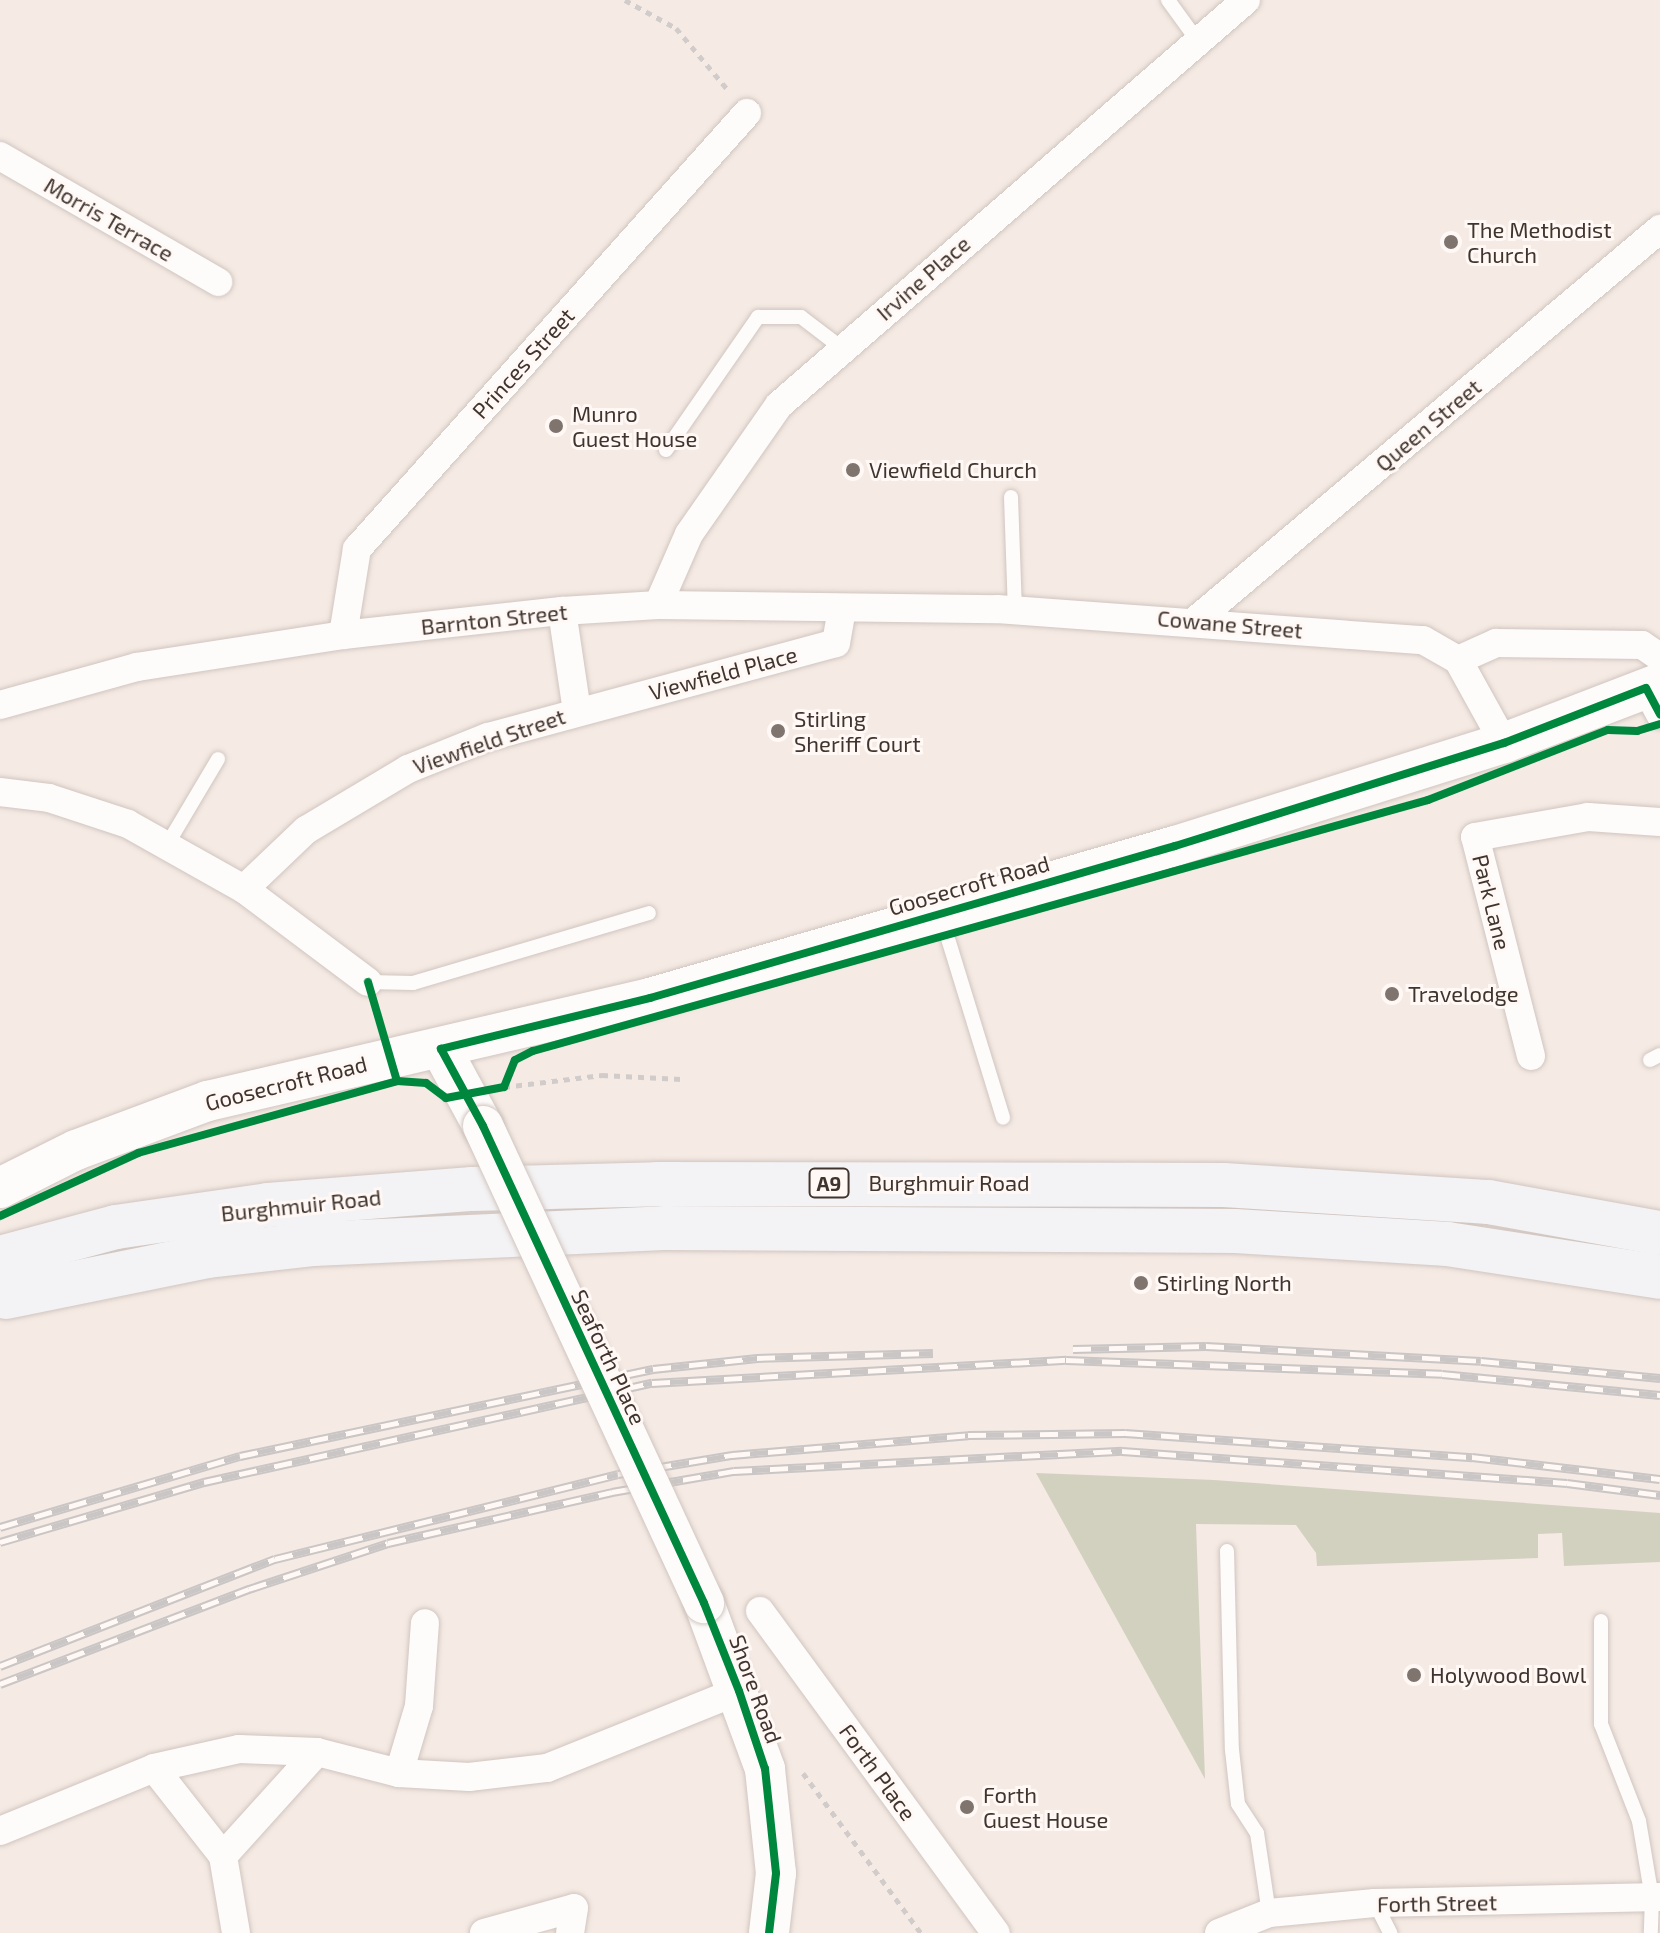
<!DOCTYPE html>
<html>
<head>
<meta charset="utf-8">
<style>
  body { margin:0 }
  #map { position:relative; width:1660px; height:1933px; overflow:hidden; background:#f5eae4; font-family:"Exo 2",sans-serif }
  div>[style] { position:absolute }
  .green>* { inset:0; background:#d2d1bf }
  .path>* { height:5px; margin-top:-2.5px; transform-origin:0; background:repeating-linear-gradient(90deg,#d1ccca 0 6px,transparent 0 12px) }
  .roads { filter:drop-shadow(0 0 2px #d0c5bf) drop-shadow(0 0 2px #d0c5bf) }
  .lane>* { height:14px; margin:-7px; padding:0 7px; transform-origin:7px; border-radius:7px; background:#fefcfb }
  .street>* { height:28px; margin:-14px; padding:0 14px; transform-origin:14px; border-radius:14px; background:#fefcfb }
  .secondary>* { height:40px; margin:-20px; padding:0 20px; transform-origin:20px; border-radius:20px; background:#fefcfb }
  .primary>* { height:44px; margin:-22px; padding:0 22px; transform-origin:22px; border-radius:22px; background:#f3f2f4 }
  .rail>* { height:9px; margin-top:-4.5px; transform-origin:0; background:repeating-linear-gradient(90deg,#fff8f5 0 18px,#c9c6c5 0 36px); box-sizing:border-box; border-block:2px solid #c9c6c5 }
  .bridges { filter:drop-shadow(0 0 2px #d0c5bf) drop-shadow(0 0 2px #d0c5bf) }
  .secondary-bridge>* { height:40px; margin:-20px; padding:0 20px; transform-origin:20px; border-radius:20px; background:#fefcfb }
  .cycleway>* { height:8px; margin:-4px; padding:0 4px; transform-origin:4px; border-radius:4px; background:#00873e }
  .dots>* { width:22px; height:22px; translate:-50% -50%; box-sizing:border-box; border:4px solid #fff8f5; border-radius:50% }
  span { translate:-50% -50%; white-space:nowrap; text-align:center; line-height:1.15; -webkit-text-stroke:6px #fff8f5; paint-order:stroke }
  .shield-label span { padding:2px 6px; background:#fff8f5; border:2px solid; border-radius:6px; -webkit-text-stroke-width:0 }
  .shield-label { font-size:20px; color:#40342e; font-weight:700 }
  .street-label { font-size:22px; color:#40342e }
  .poi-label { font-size:22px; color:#40342e }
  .left { translate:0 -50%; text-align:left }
</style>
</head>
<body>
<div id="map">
  <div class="green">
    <div style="clip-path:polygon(1036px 1473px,1214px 1480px,1660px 1513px,1660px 1562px,1564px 1566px,1562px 1533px,1538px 1534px,1538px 1558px,1317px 1566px,1316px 1553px,1296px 1525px,1196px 1524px,1205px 1779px)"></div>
  </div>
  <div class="path">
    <div style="left:625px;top:0;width:58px;rotate:28.8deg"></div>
    <div style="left:676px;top:28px;width:81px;rotate:50deg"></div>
    <div style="left:504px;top:1087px;width:99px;rotate:-7deg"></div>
    <div style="left:602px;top:1075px;width:79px;rotate:2.9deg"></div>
    <div style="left:803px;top:1773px;width:199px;rotate:53.6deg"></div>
  </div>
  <div class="roads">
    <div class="lane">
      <div style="left:1168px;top:0;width:49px;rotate:54.1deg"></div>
      <div style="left:666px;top:450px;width:162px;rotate:-55.3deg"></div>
      <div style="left:758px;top:317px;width:43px"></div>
      <div style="left:801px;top:317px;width:53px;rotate:37.3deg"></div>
      <div style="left:1011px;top:497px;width:113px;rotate:88deg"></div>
      <div style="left:167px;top:845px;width:100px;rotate:-59.3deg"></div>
      <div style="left:941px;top:916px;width:211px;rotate:72.9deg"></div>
      <div style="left:368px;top:982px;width:45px;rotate:1.3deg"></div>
      <div style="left:413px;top:983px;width:246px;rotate:-16.5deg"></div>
      <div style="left:1650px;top:1060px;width:11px;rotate:-27deg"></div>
      <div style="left:1227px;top:1551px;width:199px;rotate:88.6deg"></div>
      <div style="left:1232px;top:1750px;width:54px;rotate:83.7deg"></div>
      <div style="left:1238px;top:1804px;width:35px;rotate:57deg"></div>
      <div style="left:1257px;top:1833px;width:81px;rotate:81.5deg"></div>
      <div style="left:1601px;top:1621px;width:103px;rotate:90deg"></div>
      <div style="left:1601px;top:1724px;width:104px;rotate:68.6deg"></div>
      <div style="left:1639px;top:1821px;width:78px;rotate:80.4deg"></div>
      <div style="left:1652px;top:1898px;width:35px;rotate:92deg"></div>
      <div style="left:1375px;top:1903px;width:34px;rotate:63deg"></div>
    </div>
    <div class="street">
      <div style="left:0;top:156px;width:252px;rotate:30deg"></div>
      <div style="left:658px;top:605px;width:77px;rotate:-66.4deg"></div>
      <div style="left:689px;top:534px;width:157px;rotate:-55.1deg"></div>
      <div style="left:779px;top:405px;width:618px;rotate:-40.93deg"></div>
      <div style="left:562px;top:611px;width:101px;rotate:81.5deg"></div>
      <div style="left:1196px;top:620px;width:607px;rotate:-40.12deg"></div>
      <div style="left:343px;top:635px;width:87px;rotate:-80.8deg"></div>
      <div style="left:357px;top:549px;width:585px;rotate:-48.19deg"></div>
      <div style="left:1458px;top:660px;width:42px;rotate:-24.1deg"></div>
      <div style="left:1496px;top:643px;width:146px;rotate:0.8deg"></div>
      <div style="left:1642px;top:645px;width:22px;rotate:34deg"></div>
      <div style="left:1646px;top:688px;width:30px;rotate:62deg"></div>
      <div style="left:0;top:705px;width:142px;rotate:-15.5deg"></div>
      <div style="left:137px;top:667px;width:208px;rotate:-8.8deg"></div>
      <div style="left:343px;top:635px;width:220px;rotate:-6.3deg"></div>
      <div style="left:562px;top:611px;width:96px;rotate:-3.6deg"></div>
      <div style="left:658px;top:605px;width:339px;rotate:0.7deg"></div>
      <div style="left:997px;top:609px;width:427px;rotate:4.2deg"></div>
      <div style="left:1423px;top:640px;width:40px;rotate:29.7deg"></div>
      <div style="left:1458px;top:660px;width:95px;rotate:61deg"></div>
      <div style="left:0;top:792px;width:49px;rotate:7deg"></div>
      <div style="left:49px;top:798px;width:83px;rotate:18.2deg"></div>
      <div style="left:128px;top:824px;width:133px;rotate:29.3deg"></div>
      <div style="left:244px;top:889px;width:155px;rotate:36.9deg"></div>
      <div style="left:244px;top:889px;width:86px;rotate:-43.6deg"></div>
      <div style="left:306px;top:830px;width:119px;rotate:-30.9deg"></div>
      <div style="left:408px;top:769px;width:86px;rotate:-21.8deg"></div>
      <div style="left:488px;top:737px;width:360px;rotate:-15.1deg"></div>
      <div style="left:836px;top:643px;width:35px;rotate:-80deg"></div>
      <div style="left:1531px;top:1056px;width:226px;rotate:-104.3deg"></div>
      <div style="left:1475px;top:837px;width:115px;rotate:-10deg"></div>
      <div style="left:1588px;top:817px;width:72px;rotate:4deg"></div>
      <div style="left:760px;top:1611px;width:399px;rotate:53.8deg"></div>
      <div style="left:154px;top:1768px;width:112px;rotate:51.9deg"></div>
      <div style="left:399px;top:1773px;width:70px;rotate:-73.4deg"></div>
      <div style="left:419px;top:1706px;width:83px;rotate:-85.9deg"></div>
      <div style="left:0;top:1831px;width:166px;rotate:-22.2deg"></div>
      <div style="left:154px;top:1768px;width:87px;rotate:-12.6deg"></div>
      <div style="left:239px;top:1749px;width:78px;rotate:2.2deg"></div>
      <div style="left:317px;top:1752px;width:85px;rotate:14.4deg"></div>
      <div style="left:399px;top:1773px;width:70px;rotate:3.3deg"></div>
      <div style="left:469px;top:1777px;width:79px;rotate:-6.6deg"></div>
      <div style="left:547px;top:1768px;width:207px;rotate:-21.9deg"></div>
      <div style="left:236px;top:1933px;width:78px;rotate:-99.6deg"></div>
      <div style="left:223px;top:1856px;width:140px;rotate:-47.9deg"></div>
      <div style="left:484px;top:1933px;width:93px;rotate:-15.5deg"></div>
      <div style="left:574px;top:1908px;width:25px;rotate:99deg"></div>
      <div style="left:1219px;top:1933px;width:54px;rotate:-21.8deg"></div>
      <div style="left:1269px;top:1913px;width:106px;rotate:-5.4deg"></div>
      <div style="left:1375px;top:1903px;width:285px;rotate:-1.2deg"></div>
    </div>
    <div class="secondary">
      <div style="left:441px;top:1049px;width:88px;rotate:61.4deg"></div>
      <div style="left:0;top:1188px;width:85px;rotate:-26.6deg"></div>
      <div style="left:76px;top:1150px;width:141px;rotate:-20.4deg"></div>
      <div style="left:208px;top:1101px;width:454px;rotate:-13.1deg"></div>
      <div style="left:650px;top:998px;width:547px;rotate:-16.15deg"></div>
      <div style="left:1175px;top:846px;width:345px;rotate:-17.4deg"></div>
      <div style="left:1504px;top:743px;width:167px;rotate:-21deg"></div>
      <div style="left:704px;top:1603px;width:177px;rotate:69.8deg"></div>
      <div style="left:765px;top:1769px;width:105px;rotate:84deg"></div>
      <div style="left:776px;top:1873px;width:60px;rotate:96.7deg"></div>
    </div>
    <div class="primary">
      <div style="left:0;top:1258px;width:120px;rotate:-15deg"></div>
      <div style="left:116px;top:1227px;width:154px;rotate:-8.2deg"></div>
      <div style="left:268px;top:1205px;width:205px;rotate:-4.5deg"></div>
      <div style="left:472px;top:1189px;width:185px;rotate:-1.5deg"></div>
      <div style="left:657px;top:1184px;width:567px;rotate:0.1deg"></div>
      <div style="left:1224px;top:1185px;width:266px;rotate:3.7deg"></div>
      <div style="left:1489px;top:1202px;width:174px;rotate:10.3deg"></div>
      <div style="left:6px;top:1297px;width:206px;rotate:-11.5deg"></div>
      <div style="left:208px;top:1256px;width:107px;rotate:-6.5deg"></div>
      <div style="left:314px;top:1244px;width:350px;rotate:-2.6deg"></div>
      <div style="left:664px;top:1228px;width:571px;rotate:0.3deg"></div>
      <div style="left:1235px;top:1231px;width:213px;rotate:3.5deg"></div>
      <div style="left:1448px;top:1244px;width:215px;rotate:8.8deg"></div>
    </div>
  </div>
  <div class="rail">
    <div style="left:1073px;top:1349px;width:133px;rotate:-1.3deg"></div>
    <div style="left:1206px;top:1346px;width:275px;rotate:3.1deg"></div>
    <div style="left:1481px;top:1361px;width:180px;rotate:5.4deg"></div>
    <div style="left:0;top:1527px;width:250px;rotate:-16.5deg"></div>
    <div style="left:240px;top:1456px;width:422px;rotate:-11.9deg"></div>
    <div style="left:653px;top:1369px;width:105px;rotate:-6deg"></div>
    <div style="left:757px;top:1358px;width:176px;rotate:-1.6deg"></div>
    <div style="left:0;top:1542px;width:213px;rotate:-16.4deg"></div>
    <div style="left:204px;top:1482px;width:459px;rotate:-12.5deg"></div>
    <div style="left:652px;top:1383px;width:415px;rotate:-3.2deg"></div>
    <div style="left:1066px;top:1360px;width:376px;rotate:2.1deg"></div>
    <div style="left:1442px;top:1374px;width:219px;rotate:5.5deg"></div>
    <div style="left:0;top:1666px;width:295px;rotate:-21.3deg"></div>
    <div style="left:275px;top:1559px;width:353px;rotate:-13.9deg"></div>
    <div style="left:618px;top:1474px;width:116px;rotate:-9.5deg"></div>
    <div style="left:732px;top:1455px;width:237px;rotate:-4.8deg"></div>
    <div style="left:968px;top:1435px;width:157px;rotate:-0.7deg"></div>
    <div style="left:1125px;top:1433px;width:348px;rotate:4deg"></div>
    <div style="left:1472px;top:1457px;width:189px;rotate:6.7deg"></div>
    <div style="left:0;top:1684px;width:267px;rotate:-20.9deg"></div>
    <div style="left:249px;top:1589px;width:146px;rotate:-18.3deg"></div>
    <div style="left:388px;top:1543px;width:230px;rotate:-12.8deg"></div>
    <div style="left:612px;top:1492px;width:124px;rotate:-9.8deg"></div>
    <div style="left:734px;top:1471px;width:389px;rotate:-3deg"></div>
    <div style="left:1122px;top:1451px;width:446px;rotate:4.1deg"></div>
    <div style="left:1567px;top:1483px;width:94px;rotate:7.4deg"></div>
  </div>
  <div class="bridges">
    <div class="secondary-bridge">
      <div style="left:483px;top:1126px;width:526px;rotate:65.14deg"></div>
    </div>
  </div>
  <div class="cycleway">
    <div style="left:368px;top:982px;width:103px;rotate:73.7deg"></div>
    <div style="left:0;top:1216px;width:152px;rotate:-24.5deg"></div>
    <div style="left:138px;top:1153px;width:269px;rotate:-15.5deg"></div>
    <div style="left:397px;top:1081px;width:29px;rotate:4deg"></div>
    <div style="left:426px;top:1083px;width:25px;rotate:37deg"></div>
    <div style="left:446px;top:1098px;width:59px;rotate:-10.7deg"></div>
    <div style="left:504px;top:1087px;width:29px;rotate:-68deg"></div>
    <div style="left:515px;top:1060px;width:20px;rotate:-27deg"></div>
    <div style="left:533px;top:1051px;width:930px;rotate:-15.67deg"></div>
    <div style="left:1428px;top:800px;width:193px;rotate:-21.3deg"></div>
    <div style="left:1608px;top:730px;width:29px;rotate:2deg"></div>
    <div style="left:1637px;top:731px;width:24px;rotate:-17deg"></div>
    <div style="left:769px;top:1933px;width:60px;rotate:-83.3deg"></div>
    <div style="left:776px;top:1873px;width:105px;rotate:-96deg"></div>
    <div style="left:765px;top:1769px;width:82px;rotate:-108.4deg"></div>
    <div style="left:739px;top:1691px;width:95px;rotate:-111.7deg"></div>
    <div style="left:704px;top:1603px;width:526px;rotate:-114.86deg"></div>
    <div style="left:483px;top:1126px;width:88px;rotate:-118.6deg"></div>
    <div style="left:441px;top:1049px;width:215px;rotate:-13.7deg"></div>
    <div style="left:650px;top:998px;width:547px;rotate:-16.15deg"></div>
    <div style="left:1175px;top:846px;width:345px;rotate:-17.4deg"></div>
    <div style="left:1504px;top:743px;width:152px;rotate:-21.2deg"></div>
    <div style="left:1646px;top:688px;width:30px;rotate:62deg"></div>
  </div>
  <div class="dots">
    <div style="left:1451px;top:242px;background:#7f746e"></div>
    <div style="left:556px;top:426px;background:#7f746e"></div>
    <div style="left:853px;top:470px;background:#7f746e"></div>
    <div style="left:778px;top:731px;background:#7f746e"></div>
    <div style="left:1392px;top:994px;background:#7f746e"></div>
    <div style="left:1141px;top:1283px;background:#7f746e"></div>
    <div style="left:1414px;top:1675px;background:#7f746e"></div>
    <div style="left:967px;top:1807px;background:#7f746e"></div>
  </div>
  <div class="shield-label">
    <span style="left:829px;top:1183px">A9</span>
  </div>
  <div class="street-label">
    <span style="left:109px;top:219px;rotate:30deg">Morris Terrace</span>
    <span style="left:923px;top:278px;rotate:-41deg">Irvine Place</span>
    <span style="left:523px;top:363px;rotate:-48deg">Princes Street</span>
    <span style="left:1428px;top:425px;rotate:-40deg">Queen Street</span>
    <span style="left:494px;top:619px;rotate:-6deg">Barnton Street</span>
    <span style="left:1230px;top:624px;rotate:5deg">Cowane Street</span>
    <span style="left:723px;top:673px;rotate:-15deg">Viewfield Place</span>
    <span style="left:489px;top:741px;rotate:-19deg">Viewfield Street</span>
    <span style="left:969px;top:885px;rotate:-16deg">Goosecroft Road</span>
    <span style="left:1492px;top:902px;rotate:76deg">Park Lane</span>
    <span style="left:286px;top:1083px;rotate:-14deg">Goosecroft Road</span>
    <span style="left:949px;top:1183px">Burghmuir Road</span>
    <span style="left:301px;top:1205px;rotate:-6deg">Burghmuir Road</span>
    <span style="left:609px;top:1357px;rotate:65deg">Seaforth Place</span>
    <span style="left:756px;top:1689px;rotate:70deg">Shore Road</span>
    <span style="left:878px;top:1772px;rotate:54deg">Forth Place</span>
    <span style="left:1437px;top:1903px;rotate:-1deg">Forth Street</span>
  </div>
  <div class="poi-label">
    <span class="left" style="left:1467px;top:242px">The Methodist<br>Church</span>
    <span class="left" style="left:572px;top:426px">Munro<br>Guest House</span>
    <span class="left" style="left:869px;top:470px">Viewfield Church</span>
    <span class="left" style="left:794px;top:731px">Stirling<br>Sheriff Court</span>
    <span class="left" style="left:1408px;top:994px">Travelodge</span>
    <span class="left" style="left:1157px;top:1283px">Stirling North</span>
    <span class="left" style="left:1430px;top:1675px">Holywood Bowl</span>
    <span class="left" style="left:983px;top:1807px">Forth<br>Guest House</span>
  </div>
</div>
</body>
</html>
